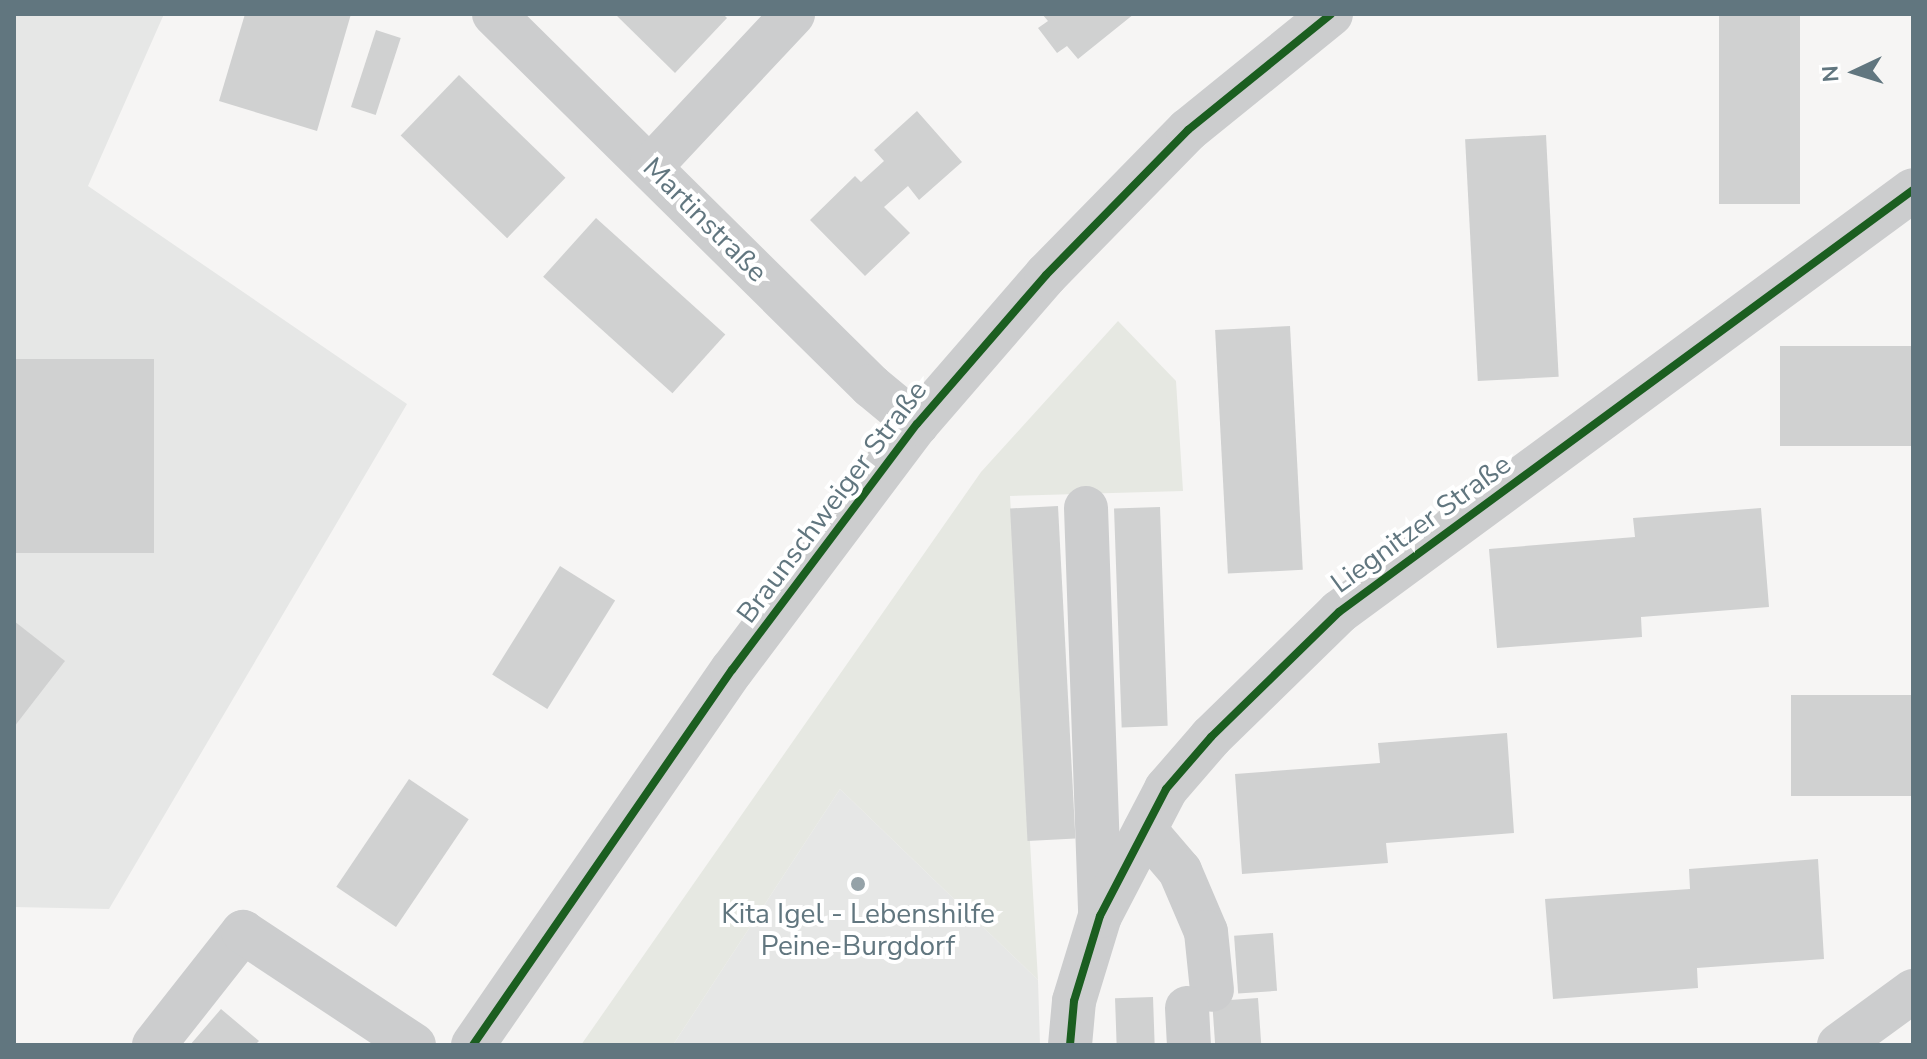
<!DOCTYPE html>
<html>
<head>
<meta charset="utf-8">
<style>
  body { margin:0 }
  #map { position:relative; width:1927px; height:1059px; overflow:hidden; background:#f6f5f4; font-family:"Nunito Sans",sans-serif }
  div>[style] { position:absolute }
  .built>* { inset:0; background:#e6e7e6 }
  .green>* { inset:0; background:#e6e8e2 }
  .building>* { inset:0; background:#d0d1d1; transform-origin:0 0 }
  .minor>* { height:44px; margin:-22px; padding:0 22px; transform-origin:22px; border-radius:22px; background:#cccdce }
  .cycleway>* { height:8px; margin:-4px; padding:0 4px; transform-origin:4px; border-radius:4px; background:#1b5e20 }
  .dots>* { width:22px; height:22px; translate:-50% -50%; box-sizing:border-box; border:4px solid #fff; border-radius:50% }
  span { translate:-50% -50%; white-space:nowrap; text-align:center; line-height:1.15; -webkit-text-stroke:8px #fff; paint-order:stroke }
  .street-label { font-size:28px; color:#61767f }
  .poi-label { font-size:28px; color:#61767f }
  .frame { position:absolute; inset:0; border:16px solid #61767f; pointer-events:none }
  .north { position:absolute; left:1815px; top:32px; width:80px; height:80px; -webkit-text-stroke:6px #fff; paint-order:stroke; rotate:266deg; font-size:22px; font-weight:700; line-height:32px; text-align:center; color:#61767f }
  .north::after { content:''; display:block; margin:auto; width:28px; height:36px; background:#61767f; clip-path:polygon(50% 0,100% 100%,50% 72%,0 100%) }
</style>
</head>
<body>
<div id="map">
  <div class="built">
    <div style="clip-path:polygon(14px 14px,164px 14px,88px 186px,407px 404px,109px 909px,14px 907px)"></div>
    <div style="clip-path:polygon(840px 789px,1038px 980px,1040px 1045px,673px 1045px)"></div>
  </div>
  <div class="green">
    <div style="clip-path:polygon(1118px 321px,1176px 381px,1183px 491px,1010px 496px,1038px 980px,840px 789px,673px 1045px,581px 1045px,981px 472px)"></div>
  </div>
  <div class="building">
    <div style="clip-path:polygon(245px 14px,351px 14px,317px 131px,219px 101px)"></div>
    <div style="clip-path:polygon(615px 14px,723px 14px,727px 18px,675px 73px)"></div>
    <div style="clip-path:polygon(1042px 14px,1134px 14px,1078px 59px,1067px 46px,1057px 53px,1038px 28px,1048px 21px)"></div>
    <div style="left:1719px;top:14px;width:81px;height:190px"></div>
    <div style="left:376px;top:30px;width:26px;height:81px;rotate:18deg"></div>
    <div style="left:459px;top:75px;width:148px;height:84px;rotate:44deg"></div>
    <div style="clip-path:polygon(917px 111px,962px 162px,919px 200px,908px 186px,884px 207px,910px 233px,865px 276px,810px 220px,855px 176px,861px 182px,884px 161px,874px 150px)"></div>
    <div style="left:1546px;top:135px;width:242px;height:81px;rotate:87deg"></div>
    <div style="left:596px;top:218px;width:174px;height:79px;rotate:42deg"></div>
    <div style="left:1290px;top:326px;width:244px;height:75px;rotate:87deg"></div>
    <div style="left:1913px;top:346px;width:100px;height:133px;rotate:90deg"></div>
    <div style="left:14px;top:359px;width:140px;height:194px"></div>
    <div style="left:1058px;top:506px;width:333px;height:48px;rotate:87deg"></div>
    <div style="left:1160px;top:507px;width:219px;height:46px;rotate:88deg"></div>
    <div style="clip-path:polygon(1761px 508px,1769px 607px,1641px 617px,1642px 637px,1497px 648px,1489px 549px,1635px 537px,1633px 518px)"></div>
    <div style="left:560px;top:566px;width:65px;height:128px;rotate:32deg"></div>
    <div style="clip-path:polygon(14px 621px,65px 661px,14px 727px)"></div>
    <div style="left:1913px;top:695px;width:101px;height:122px;rotate:90deg"></div>
    <div style="clip-path:polygon(1507px 733px,1514px 833px,1386px 843px,1388px 863px,1242px 874px,1235px 774px,1380px 763px,1378px 743px)"></div>
    <div style="left:409px;top:779px;width:72px;height:130px;rotate:34deg"></div>
    <div style="clip-path:polygon(1818px 859px,1824px 959px,1697px 968px,1698px 988px,1553px 999px,1545px 899px,1690px 889px,1689px 869px)"></div>
    <div style="left:1273px;top:933px;width:58px;height:39px;rotate:86deg"></div>
    <div style="left:1153px;top:997px;width:48px;height:38px;rotate:88deg"></div>
    <div style="left:1258px;top:998px;width:47px;height:46px;rotate:86deg"></div>
    <div style="clip-path:polygon(221px 1009px,259px 1041px,255px 1045px,190px 1045px)"></div>
  </div>
  <div class="minor">
    <div style="left:494px;top:14px;width:530px;rotate:44.62deg"></div>
    <div style="left:871px;top:386px;width:60px;rotate:39.6deg"></div>
    <div style="left:651px;top:166px;width:208px;rotate:-46.9deg"></div>
    <div style="left:1086px;top:508px;width:406px;rotate:88deg"></div>
    <div style="left:1145px;top:830px;width:54px;rotate:49.5deg"></div>
    <div style="left:1180px;top:871px;width:66px;rotate:66.9deg"></div>
    <div style="left:1206px;top:932px;width:58px;rotate:84.1deg"></div>
    <div style="left:1187px;top:1008px;width:37px;rotate:87deg"></div>
    <div style="left:154px;top:1045px;width:144px;rotate:-51.8deg"></div>
    <div style="left:243px;top:932px;width:205px;rotate:33.5deg"></div>
    <div style="left:473px;top:1045px;width:456px;rotate:-55.4deg"></div>
    <div style="left:732px;top:670px;width:308px;rotate:-53.1deg"></div>
    <div style="left:917px;top:424px;width:197px;rotate:-49.1deg"></div>
    <div style="left:1046px;top:275px;width:203px;rotate:-45.6deg"></div>
    <div style="left:1188px;top:130px;width:184px;rotate:-39deg"></div>
    <div style="left:1070px;top:1045px;width:44px;rotate:-84.8deg"></div>
    <div style="left:1074px;top:1001px;width:89px;rotate:-73deg"></div>
    <div style="left:1100px;top:916px;width:143px;rotate:-62.5deg"></div>
    <div style="left:1166px;top:789px;width:69px;rotate:-49.1deg"></div>
    <div style="left:1211px;top:737px;width:179px;rotate:-44.3deg"></div>
    <div style="left:1339px;top:612px;width:712px;rotate:-36.32deg"></div>
    <div style="left:1839px;top:1045px;width:92px;rotate:-36.1deg"></div>
  </div>
  <div class="cycleway">
    <div style="left:473px;top:1045px;width:456px;rotate:-55.4deg"></div>
    <div style="left:732px;top:670px;width:308px;rotate:-53.1deg"></div>
    <div style="left:917px;top:424px;width:197px;rotate:-49.1deg"></div>
    <div style="left:1046px;top:275px;width:203px;rotate:-45.6deg"></div>
    <div style="left:1188px;top:130px;width:184px;rotate:-39deg"></div>
    <div style="left:1070px;top:1045px;width:44px;rotate:-84.8deg"></div>
    <div style="left:1074px;top:1001px;width:89px;rotate:-73deg"></div>
    <div style="left:1100px;top:916px;width:143px;rotate:-62.5deg"></div>
    <div style="left:1166px;top:789px;width:69px;rotate:-49.1deg"></div>
    <div style="left:1211px;top:737px;width:179px;rotate:-44.3deg"></div>
    <div style="left:1339px;top:612px;width:712px;rotate:-36.32deg"></div>
  </div>
  <div class="dots">
    <div style="left:858px;top:884px;background:#95a2a8"></div>
  </div>
  <div class="street-label">
    <span style="left:705px;top:220px;rotate:45deg">Martinstraße</span>
    <span style="left:832px;top:502px;rotate:-53deg">Braunschweiger Straße</span>
    <span style="left:1421px;top:524px;rotate:-36deg">Liegnitzer Straße</span>
  </div>
  <div class="poi-label">
    <span style="left:858px;top:930px">Kita Igel - Lebenshilfe<br>Peine-Burgdorf</span>
  </div>
  <div class="frame"></div>
  <div class="north">N</div>
</div>
</body>
</html>
